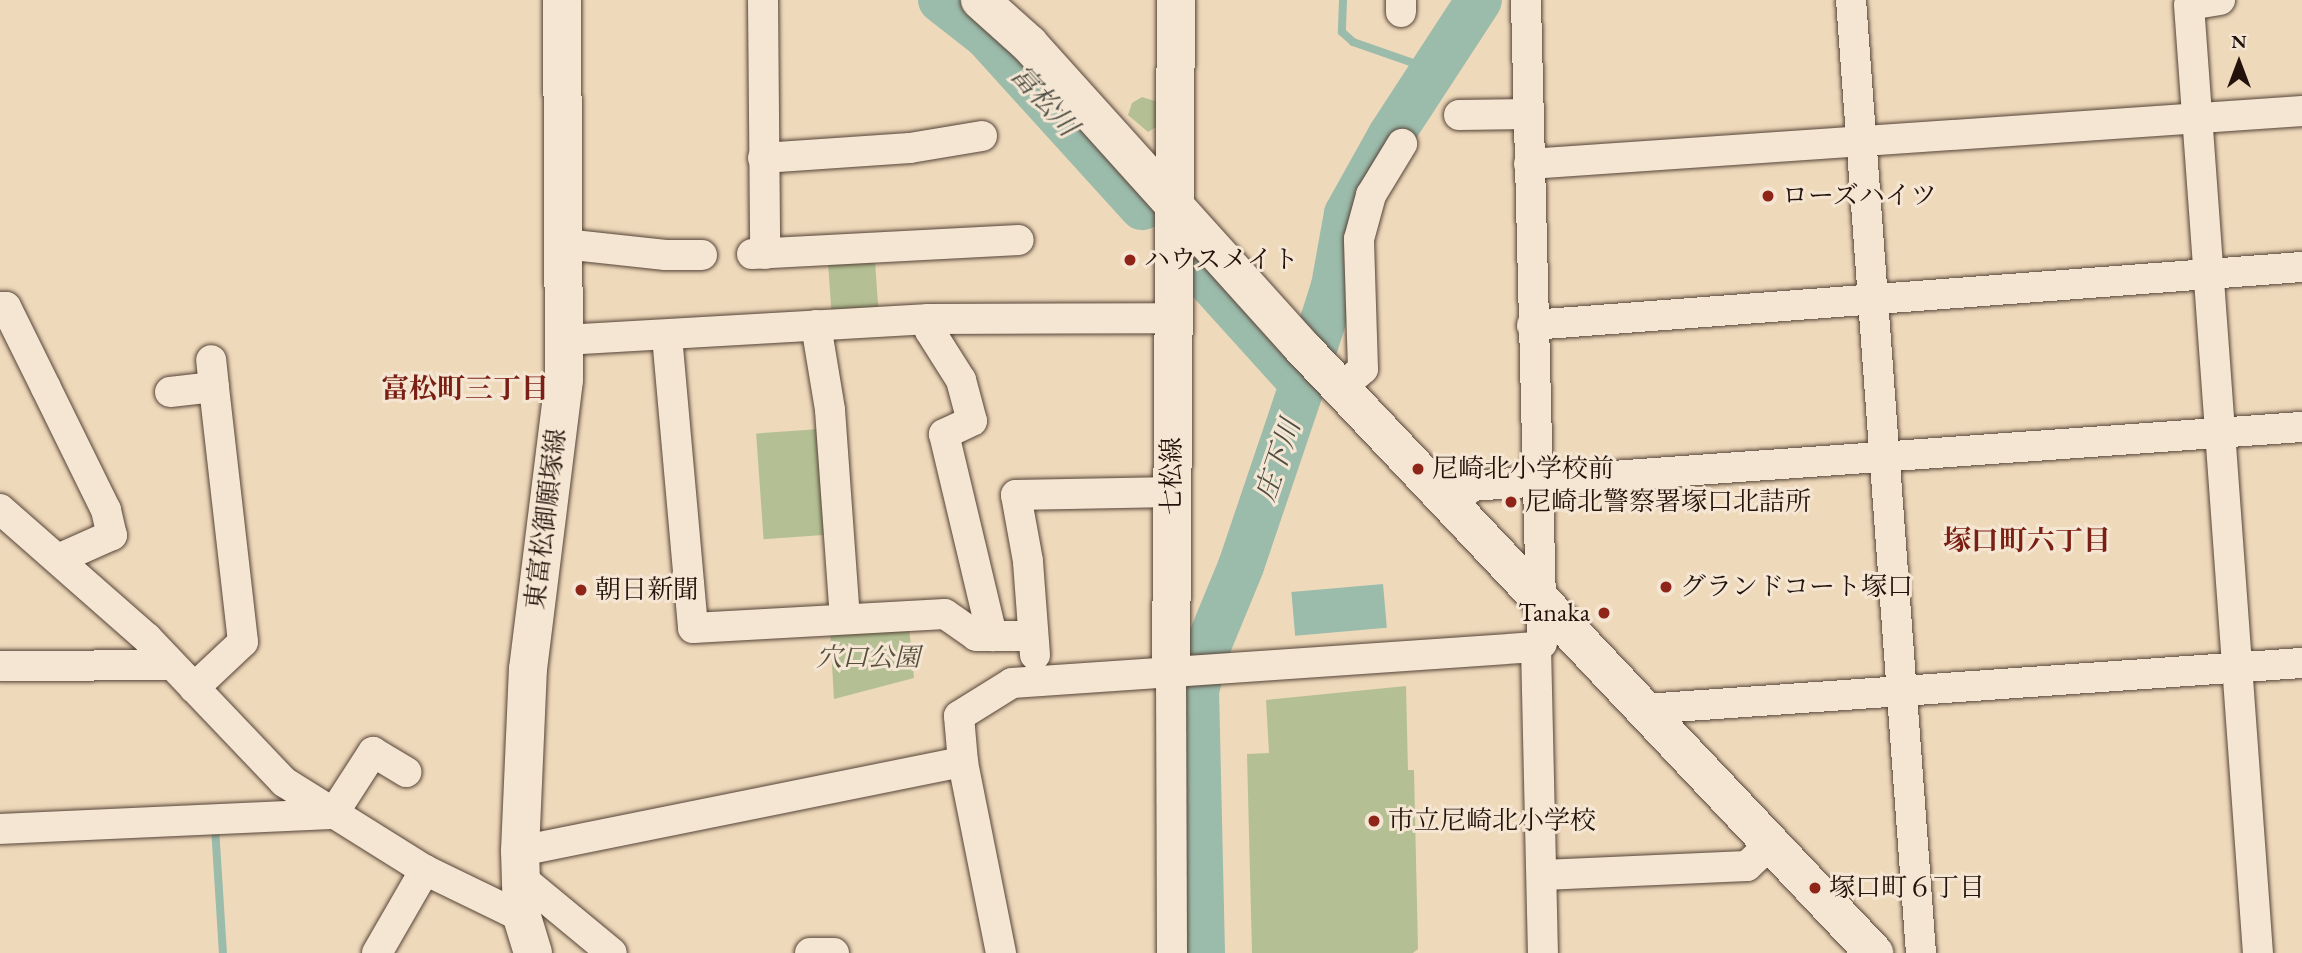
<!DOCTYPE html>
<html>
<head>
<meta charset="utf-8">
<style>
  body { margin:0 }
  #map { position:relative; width:2302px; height:953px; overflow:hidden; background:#efd9bb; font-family:"EB Garamond","Noto Serif JP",serif }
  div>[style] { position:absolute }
  .green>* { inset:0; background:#b4c094; transform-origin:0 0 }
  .water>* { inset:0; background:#9bbbab; transform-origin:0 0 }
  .stream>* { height:8px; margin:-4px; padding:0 4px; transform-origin:4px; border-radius:4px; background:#9bbbab }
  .river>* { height:46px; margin:-23px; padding:0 23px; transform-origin:23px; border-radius:23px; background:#9bbbab }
  .roads { filter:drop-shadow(0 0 2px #554437) drop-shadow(0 0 2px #554437) }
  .street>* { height:30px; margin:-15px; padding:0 15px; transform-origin:15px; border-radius:15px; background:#f5e6d3 }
  .secondary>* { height:38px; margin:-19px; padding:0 19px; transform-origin:19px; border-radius:19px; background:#f5e6d3 }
  .dots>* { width:19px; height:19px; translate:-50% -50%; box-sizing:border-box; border:4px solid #f5e6d3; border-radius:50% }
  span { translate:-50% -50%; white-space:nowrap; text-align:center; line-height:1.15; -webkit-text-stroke:6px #f5e6d3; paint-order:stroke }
  .poi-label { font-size:26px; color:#22120b }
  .left { translate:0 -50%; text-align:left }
  .right { translate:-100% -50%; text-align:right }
  .street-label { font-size:26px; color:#22120b }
  .park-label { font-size:26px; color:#554f3b; font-style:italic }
  .water-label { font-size:28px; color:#4c4d43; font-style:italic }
  .neighbourhood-label { font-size:28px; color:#7a1f14; font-weight:700 }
  .north { position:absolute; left:2204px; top:28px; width:70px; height:70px; -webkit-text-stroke:5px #f5e6d3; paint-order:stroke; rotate:0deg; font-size:19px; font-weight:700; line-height:28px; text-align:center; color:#22120b }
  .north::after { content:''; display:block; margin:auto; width:24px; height:32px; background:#22120b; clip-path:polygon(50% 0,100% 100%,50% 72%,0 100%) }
</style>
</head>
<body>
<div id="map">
  <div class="green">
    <div style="clip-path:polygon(1142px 97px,1158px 102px,1158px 126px,1148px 132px,1128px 115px,1132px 103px)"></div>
    <div style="left:875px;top:261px;width:48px;height:47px;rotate:86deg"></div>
    <div style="left:820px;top:429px;width:106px;height:64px;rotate:86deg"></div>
    <div style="clip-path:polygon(909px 626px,914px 678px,834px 699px,830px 630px)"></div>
    <div style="clip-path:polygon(1406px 686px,1408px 770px,1414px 770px,1418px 949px,1413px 953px,1252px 953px,1247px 754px,1269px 753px,1266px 700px)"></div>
  </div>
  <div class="water">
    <div style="left:1383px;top:584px;width:44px;height:92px;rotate:85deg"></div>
  </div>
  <div class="stream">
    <div style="left:1343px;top:0;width:32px;rotate:92deg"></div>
    <div style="left:1342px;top:32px;width:15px;rotate:42deg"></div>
    <div style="left:1353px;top:42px;width:85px;rotate:19.3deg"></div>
    <div style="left:215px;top:827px;width:126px;rotate:86.4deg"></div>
  </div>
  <div class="river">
    <div style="left:941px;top:0;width:58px;rotate:38deg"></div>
    <div style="left:987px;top:36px;width:231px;rotate:47.8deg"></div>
    <div style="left:1207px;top:278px;width:142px;rotate:47.9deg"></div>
    <div style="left:1202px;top:953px;width:262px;rotate:-91.3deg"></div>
    <div style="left:1196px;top:691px;width:41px;rotate:-76deg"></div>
    <div style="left:1206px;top:651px;width:92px;rotate:-67.6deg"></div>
    <div style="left:1241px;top:566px;width:203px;rotate:-71.3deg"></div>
    <div style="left:1306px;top:374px;width:92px;rotate:-72.3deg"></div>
    <div style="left:1334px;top:286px;width:73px;rotate:-79.8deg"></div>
    <div style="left:1347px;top:214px;width:90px;rotate:-60.9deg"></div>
    <div style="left:1391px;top:135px;width:161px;rotate:-56.9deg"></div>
  </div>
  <div class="roads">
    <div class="street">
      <div style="left:763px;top:0;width:254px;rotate:89.5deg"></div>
      <div style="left:1851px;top:0;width:956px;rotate:85.8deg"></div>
      <div style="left:2220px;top:0;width:31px;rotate:171deg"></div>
      <div style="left:2189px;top:5px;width:951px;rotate:85.84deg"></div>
      <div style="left:1401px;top:12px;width:12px;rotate:-90deg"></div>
      <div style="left:1459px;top:115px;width:69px;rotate:-0.8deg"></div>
      <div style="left:763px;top:158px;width:147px;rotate:-3.9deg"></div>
      <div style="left:910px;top:148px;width:73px;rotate:-9.5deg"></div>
      <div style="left:1529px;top:164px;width:775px;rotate:-3.92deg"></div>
      <div style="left:564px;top:244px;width:102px;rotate:6.2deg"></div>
      <div style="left:665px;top:255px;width:37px"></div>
      <div style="left:752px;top:254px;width:267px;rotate:-3deg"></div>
      <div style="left:0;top:307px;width:6px"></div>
      <div style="left:6px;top:307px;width:90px;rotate:63.7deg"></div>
      <div style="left:46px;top:388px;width:136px;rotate:63.8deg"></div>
      <div style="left:106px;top:510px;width:26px;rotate:77deg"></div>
      <div style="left:112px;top:535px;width:59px;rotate:156deg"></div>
      <div style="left:929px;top:319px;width:12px;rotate:85deg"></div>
      <div style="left:930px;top:331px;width:58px;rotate:57.7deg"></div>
      <div style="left:961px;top:380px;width:42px;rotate:75deg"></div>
      <div style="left:972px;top:421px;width:31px;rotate:155deg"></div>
      <div style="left:944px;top:434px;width:208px;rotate:76.6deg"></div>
      <div style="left:816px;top:325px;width:86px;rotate:80.6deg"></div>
      <div style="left:830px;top:410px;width:209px;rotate:85.9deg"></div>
      <div style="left:1532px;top:325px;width:772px;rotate:-4.31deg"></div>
      <div style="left:667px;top:336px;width:293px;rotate:84.9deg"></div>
      <div style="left:693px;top:628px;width:252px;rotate:-3.2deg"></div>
      <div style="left:945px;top:614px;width:38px;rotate:35deg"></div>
      <div style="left:976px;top:636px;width:57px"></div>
      <div style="left:564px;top:340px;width:366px;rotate:-3.3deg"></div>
      <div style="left:929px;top:319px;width:244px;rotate:-0.2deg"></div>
      <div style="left:1341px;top:388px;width:29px;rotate:-41deg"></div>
      <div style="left:1363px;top:369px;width:130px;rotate:-91.8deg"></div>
      <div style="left:1359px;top:239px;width:46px;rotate:-74.7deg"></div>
      <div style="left:1371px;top:195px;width:60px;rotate:-58.7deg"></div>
      <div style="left:170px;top:392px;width:44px;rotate:-6.5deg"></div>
      <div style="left:214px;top:387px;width:27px;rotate:-96deg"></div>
      <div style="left:1452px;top:505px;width:28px;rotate:-44deg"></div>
      <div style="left:1472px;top:486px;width:832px;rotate:-4.07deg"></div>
      <div style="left:0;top:509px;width:196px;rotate:41.3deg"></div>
      <div style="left:147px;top:638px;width:199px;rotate:46.4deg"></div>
      <div style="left:284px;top:782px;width:166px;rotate:32deg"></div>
      <div style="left:425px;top:870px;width:108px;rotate:25.9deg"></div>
      <div style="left:1536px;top:647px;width:306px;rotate:88.7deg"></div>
      <div style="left:1035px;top:655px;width:94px;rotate:-94.3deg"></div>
      <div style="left:1028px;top:561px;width:67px;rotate:-100.3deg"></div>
      <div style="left:1016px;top:495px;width:156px;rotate:-1.1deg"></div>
      <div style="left:0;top:666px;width:168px;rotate:-0.3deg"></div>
      <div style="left:1171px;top:670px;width:283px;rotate:89.8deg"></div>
      <div style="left:194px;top:688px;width:67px;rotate:-43.2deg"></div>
      <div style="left:243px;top:642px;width:257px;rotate:-96.5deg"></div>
      <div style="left:1645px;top:709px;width:659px;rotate:-4.01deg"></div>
      <div style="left:0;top:829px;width:333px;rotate:-2.6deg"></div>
      <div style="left:333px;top:814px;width:74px;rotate:-57.2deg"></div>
      <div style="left:373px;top:752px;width:39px;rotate:31deg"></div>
      <div style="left:520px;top:851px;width:452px;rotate:-11.4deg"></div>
      <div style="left:1543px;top:875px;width:204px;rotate:-2.5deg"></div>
      <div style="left:1747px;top:866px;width:34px;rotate:-43deg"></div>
      <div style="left:520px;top:877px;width:119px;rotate:39.6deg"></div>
      <div style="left:377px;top:953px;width:96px;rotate:-60deg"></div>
      <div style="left:810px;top:953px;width:24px"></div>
      <div style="left:1001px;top:953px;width:195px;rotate:-101.3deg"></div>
      <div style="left:963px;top:762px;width:46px;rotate:-95deg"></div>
      <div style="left:959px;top:716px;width:62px;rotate:-31.9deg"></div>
      <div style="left:1012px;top:683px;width:525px;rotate:-3.93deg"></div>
      <div style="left:1536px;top:647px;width:7px;rotate:-34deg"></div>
      <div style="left:1542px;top:643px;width:643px;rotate:-91.43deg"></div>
    </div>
    <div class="secondary">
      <div style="left:980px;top:0;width:66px;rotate:41.9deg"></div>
      <div style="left:1029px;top:44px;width:404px;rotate:48deg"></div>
      <div style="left:1299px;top:344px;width:838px;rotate:46.64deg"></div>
      <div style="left:1171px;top:670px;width:670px;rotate:-89.57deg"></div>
      <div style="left:533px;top:953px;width:38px;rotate:-107deg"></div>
      <div style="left:522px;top:917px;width:66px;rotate:-91.7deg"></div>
      <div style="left:520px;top:851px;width:182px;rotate:-87.5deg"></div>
      <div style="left:528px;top:669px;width:291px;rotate:-82.9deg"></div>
      <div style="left:564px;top:380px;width:380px;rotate:-90.3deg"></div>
    </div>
  </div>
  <div class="dots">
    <div style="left:1768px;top:196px;background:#8f2418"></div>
    <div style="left:1130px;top:260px;background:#8f2418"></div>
    <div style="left:1418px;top:469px;background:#8f2418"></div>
    <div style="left:1511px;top:502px;background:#8f2418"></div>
    <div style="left:1666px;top:587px;background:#8f2418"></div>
    <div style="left:581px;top:590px;background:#8f2418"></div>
    <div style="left:1604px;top:613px;background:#8f2418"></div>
    <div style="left:1374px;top:821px;background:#8f2418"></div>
    <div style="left:1815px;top:888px;background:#8f2418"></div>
  </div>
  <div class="poi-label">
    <span class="left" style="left:1782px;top:196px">ローズハイツ</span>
    <span class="left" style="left:1144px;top:260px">ハウスメイト</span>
    <span class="left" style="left:1432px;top:469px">尼崎北小学校前</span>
    <span class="left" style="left:1525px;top:502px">尼崎北警察署塚口北詰所</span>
    <span class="left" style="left:1680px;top:587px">グランドコート塚口</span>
    <span class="left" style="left:595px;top:590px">朝日新聞</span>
    <span class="right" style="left:1590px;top:613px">Tanaka</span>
    <span class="left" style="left:1388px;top:821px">市立尼崎北小学校</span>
    <span class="left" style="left:1829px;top:888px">塚口町６丁目</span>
  </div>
  <div class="street-label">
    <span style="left:1172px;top:476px;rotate:-90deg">七松線</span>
    <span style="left:546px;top:519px;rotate:-83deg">東富松御願塚線</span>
  </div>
  <div class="park-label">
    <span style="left:868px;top:658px">穴口公園</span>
  </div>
  <div class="water-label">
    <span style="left:1045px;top:100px;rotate:48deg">富松川</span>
    <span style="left:1277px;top:460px;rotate:-71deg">庄下川</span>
  </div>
  <div class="neighbourhood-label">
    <span style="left:465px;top:388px">富松町三丁目</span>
    <span style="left:2027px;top:540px">塚口町六丁目</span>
  </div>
  <div class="north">N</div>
</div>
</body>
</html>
